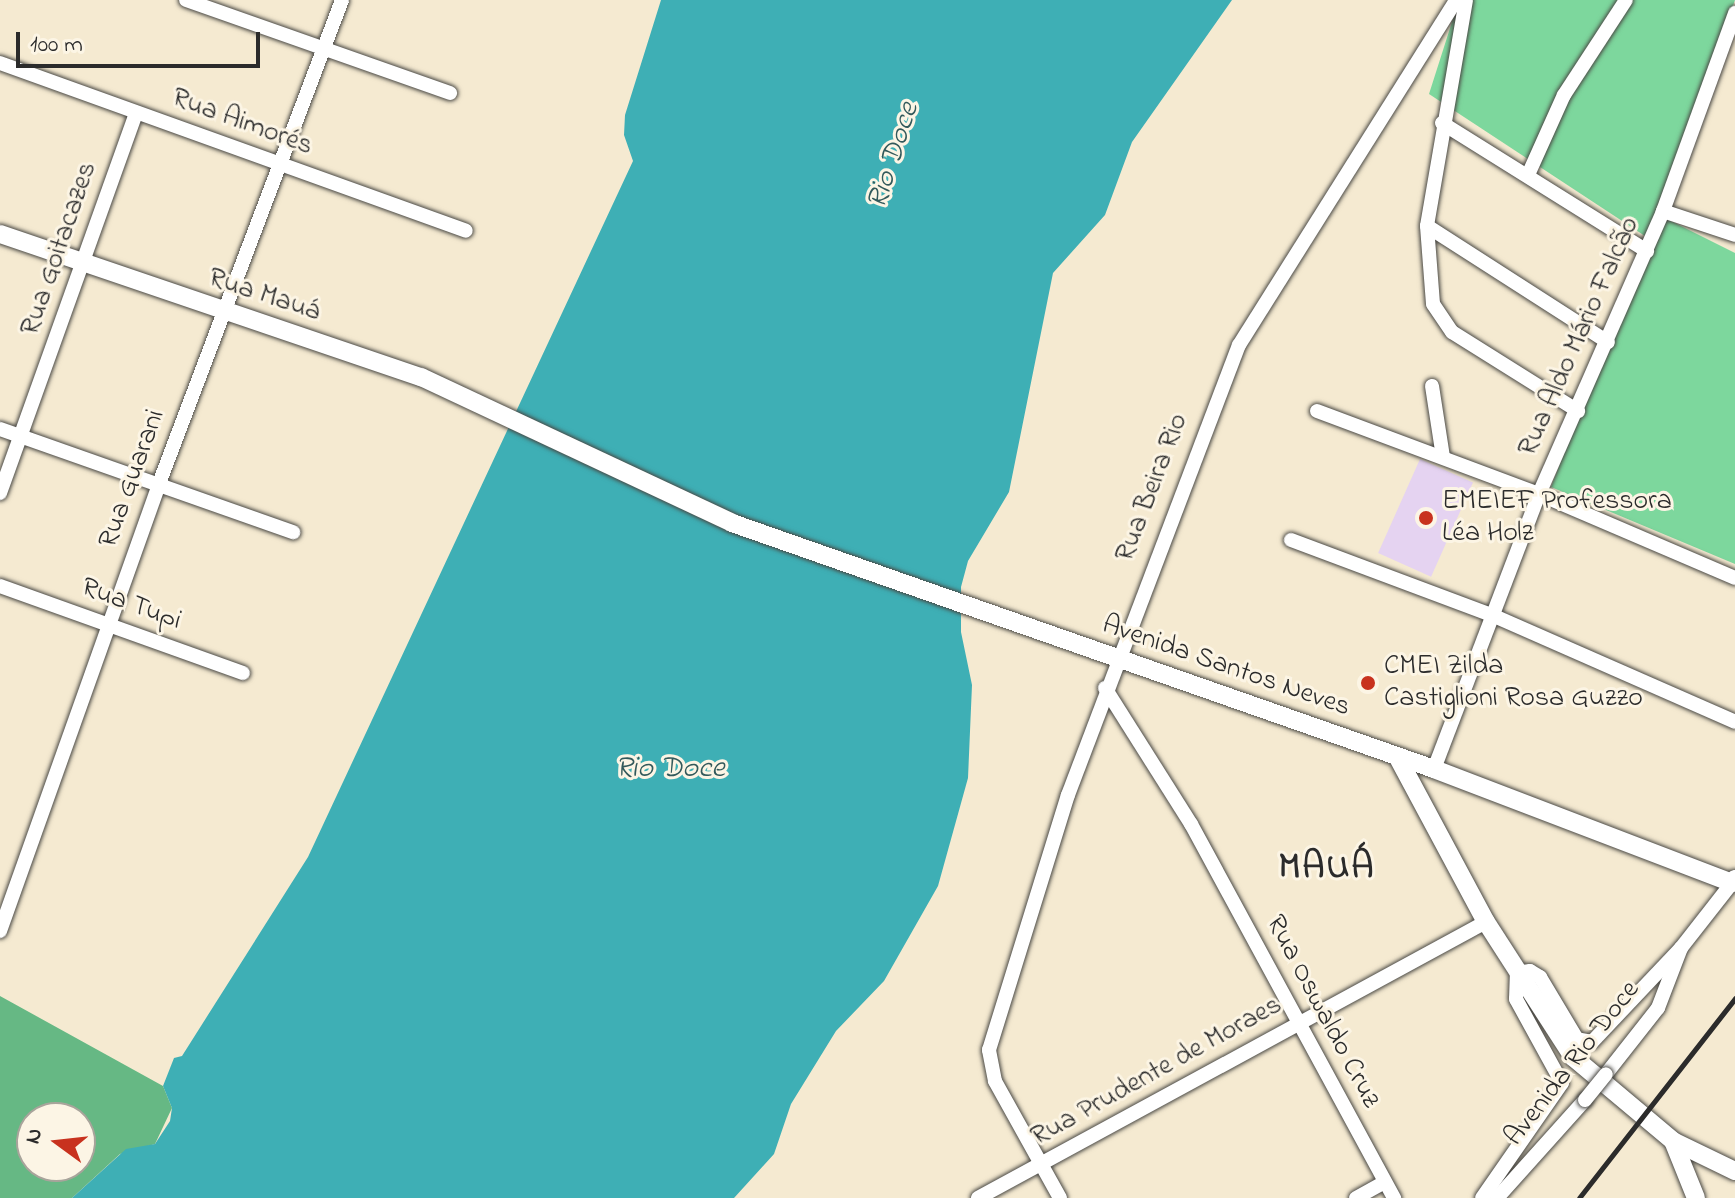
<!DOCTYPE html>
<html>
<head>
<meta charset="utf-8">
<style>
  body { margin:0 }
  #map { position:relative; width:1735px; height:1198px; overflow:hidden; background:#f5ead1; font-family:"Indie Flower",sans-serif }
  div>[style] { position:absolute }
  .built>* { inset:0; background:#e5d3f1; transform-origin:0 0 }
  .green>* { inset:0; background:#7dd79d }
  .forest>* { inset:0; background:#66b884 }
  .water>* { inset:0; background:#3eafb5 }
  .roads { filter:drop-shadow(0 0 2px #494844) drop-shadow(0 0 2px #494844) }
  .minor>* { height:14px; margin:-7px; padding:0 7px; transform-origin:7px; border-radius:7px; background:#fff }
  .tertiary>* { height:18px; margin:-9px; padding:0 9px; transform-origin:9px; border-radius:9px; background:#fff }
  .rail>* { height:5px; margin:-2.5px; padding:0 2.5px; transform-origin:2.5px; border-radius:2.5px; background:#2b2b2b }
  .bridges { filter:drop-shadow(0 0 2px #494844) drop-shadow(0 0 2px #494844) }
  .minor-bridge>* { height:14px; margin:-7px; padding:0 7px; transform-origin:7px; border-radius:7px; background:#fff }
  .dots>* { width:22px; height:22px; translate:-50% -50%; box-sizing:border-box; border:4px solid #fcf5e5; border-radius:50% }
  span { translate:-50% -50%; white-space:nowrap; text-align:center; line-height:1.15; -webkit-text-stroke:6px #fcf5e5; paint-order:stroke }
  .street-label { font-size:28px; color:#2b2b2b }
  .poi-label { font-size:28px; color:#2b2b2b }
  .left { translate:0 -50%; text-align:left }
  .water-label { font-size:30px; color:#32595b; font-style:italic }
  .district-label { font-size:36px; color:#2b2b2b; font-weight:700; letter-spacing:2px }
  .north { position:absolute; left:16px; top:1102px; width:80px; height:80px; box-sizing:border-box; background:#fcf5e5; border:2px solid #a8a49b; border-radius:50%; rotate:285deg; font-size:22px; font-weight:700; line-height:32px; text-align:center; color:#2b2b2b }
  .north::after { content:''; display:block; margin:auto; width:28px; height:36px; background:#c8321e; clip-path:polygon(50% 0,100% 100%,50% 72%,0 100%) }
  .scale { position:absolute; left:16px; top:32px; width:244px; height:36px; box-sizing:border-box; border:4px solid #2b2b2b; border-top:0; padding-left:10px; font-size:24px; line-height:28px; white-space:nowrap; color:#2b2b2b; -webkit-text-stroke:6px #fcf5e5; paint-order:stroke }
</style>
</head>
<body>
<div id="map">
  <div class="built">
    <div style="left:1420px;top:459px;width:58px;height:103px;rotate:24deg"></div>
  </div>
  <div class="green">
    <div style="clip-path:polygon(1459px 0,1735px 0,1658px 223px,1669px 220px,1735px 253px,1735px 564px,1551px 487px,1648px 238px,1429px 94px)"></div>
  </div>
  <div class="forest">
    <div style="clip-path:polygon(evenodd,0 996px,163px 1086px,172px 1108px,155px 1144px,120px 1154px,72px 1198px,0 1198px,0 996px,32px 1118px,80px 1118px,80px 1166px,32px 1166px,32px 1118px)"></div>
  </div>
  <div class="water">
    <div style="clip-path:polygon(661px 0,1232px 0,1132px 142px,1105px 215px,1053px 273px,1009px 492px,968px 561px,961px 587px,961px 632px,972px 685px,968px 778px,938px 886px,884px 981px,836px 1031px,791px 1104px,774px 1154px,734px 1198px,72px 1198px,126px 1149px,155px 1144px,170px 1121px,172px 1108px,163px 1086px,174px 1058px,182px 1056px,308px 857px,633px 161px,624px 135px,625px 115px)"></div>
  </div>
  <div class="roads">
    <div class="minor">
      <div style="left:186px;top:0;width:280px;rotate:19.4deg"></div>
      <div style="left:1466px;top:0;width:229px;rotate:99.8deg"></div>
      <div style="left:1427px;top:226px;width:78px;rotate:85.6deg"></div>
      <div style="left:1433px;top:304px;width:34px;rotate:56deg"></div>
      <div style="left:1452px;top:332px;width:149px;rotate:32.1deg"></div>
      <div style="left:0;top:63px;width:495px;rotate:19.8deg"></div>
      <div style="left:1442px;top:123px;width:242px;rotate:32deg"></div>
      <div style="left:1528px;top:175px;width:88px;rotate:-65.8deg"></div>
      <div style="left:1564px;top:95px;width:113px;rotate:-56.9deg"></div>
      <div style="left:1663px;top:211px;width:76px;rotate:18.4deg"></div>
      <div style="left:1427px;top:226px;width:215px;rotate:32.7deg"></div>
      <div style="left:1432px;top:386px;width:72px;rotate:81.2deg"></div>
      <div style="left:1317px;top:411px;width:237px;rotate:20.5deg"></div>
      <div style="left:1539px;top:494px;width:213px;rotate:23.2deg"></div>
      <div style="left:0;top:429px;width:311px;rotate:19.4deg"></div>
      <div style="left:0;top:493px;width:404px;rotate:-70.3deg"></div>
      <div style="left:1291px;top:540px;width:217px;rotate:20.5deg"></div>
      <div style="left:1494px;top:616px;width:263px;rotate:23.7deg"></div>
      <div style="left:0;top:586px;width:258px;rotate:19.7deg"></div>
      <div style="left:1105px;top:688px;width:161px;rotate:57.7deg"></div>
      <div style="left:1191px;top:824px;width:426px;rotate:61.5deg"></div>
      <div style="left:1434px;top:769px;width:294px;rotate:-69.1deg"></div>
      <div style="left:1539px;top:494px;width:309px;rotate:-66.3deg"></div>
      <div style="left:1663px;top:211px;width:211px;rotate:-70deg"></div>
      <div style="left:0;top:931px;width:478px;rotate:-70.4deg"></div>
      <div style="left:160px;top:481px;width:514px;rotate:-69.27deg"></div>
      <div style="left:1606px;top:1074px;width:84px;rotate:-51.8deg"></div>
      <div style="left:1658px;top:1008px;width:64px;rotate:-69deg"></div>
      <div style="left:1681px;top:948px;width:83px;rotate:-51.9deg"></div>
      <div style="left:978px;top:1198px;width:578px;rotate:-28.52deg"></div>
      <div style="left:1060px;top:1198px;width:134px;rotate:-119.1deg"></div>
      <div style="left:995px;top:1081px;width:32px;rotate:-101deg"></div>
      <div style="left:989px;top:1050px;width:267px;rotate:-72.8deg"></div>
      <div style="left:1068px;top:795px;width:481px;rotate:-69.2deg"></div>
      <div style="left:1239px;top:345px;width:408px;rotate:-57.8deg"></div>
      <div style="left:1356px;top:1198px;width:33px;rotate:-29deg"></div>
      <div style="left:1482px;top:1198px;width:140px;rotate:-55.2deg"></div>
      <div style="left:1562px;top:1083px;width:96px;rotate:-118.7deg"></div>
      <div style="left:1516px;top:999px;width:26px;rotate:-88deg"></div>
      <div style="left:1517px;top:973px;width:13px;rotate:-9deg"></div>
      <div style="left:1530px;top:971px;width:12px;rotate:31deg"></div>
      <div style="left:1540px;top:977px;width:72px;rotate:59.2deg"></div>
      <div style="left:1577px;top:1039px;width:15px;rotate:11deg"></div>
      <div style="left:1592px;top:1042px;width:129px;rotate:-46.6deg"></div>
      <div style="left:1497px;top:1198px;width:132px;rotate:-48.1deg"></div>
    </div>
    <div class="tertiary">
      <div style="left:0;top:234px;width:445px;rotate:18.8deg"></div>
      <div style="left:421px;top:377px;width:344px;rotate:25.1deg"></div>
      <div style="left:732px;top:523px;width:744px;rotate:19.31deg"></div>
      <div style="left:1434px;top:769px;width:319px;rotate:20.9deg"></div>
      <div style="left:1732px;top:883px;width:5px;rotate:-53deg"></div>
      <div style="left:1397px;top:756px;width:188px;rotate:61.8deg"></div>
      <div style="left:1486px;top:922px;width:161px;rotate:57.2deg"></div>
      <div style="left:1573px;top:1057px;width:131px;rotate:40deg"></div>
      <div style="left:1673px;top:1141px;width:69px;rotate:25.8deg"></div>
      <div style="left:1673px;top:1141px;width:61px;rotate:68deg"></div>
    </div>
  </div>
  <div class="rail">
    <div style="left:1579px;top:1198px;width:254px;rotate:-52deg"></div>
  </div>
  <div class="bridges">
    <div class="minor-bridge">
      <div style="left:1585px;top:1100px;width:33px;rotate:-51deg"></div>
    </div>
  </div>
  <div class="dots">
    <div style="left:1426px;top:518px;background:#c8321e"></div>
    <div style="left:1368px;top:683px;background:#c8321e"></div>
  </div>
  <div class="street-label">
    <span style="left:242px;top:123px;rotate:20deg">Rua Aimorés</span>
    <span style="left:60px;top:249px;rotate:-71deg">Rua Goitacazes</span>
    <span style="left:264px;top:296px;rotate:18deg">Rua Mauá</span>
    <span style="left:1580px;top:337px;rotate:-66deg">Rua Aldo Mário Falcão</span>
    <span style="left:133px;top:479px;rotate:-70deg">Rua Guarani</span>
    <span style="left:1153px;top:488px;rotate:-69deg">Rua Beira Rio</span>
    <span style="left:131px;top:605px;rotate:20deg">Rua Tupi</span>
    <span style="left:1226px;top:667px;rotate:19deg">Avenida Santos Neves</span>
    <span style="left:1322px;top:1012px;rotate:62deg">Rua Oswaldo Cruz</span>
    <span style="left:1573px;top:1064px;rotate:-52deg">Avenida Rio Doce</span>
    <span style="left:1157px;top:1072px;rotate:-29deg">Rua Prudente de Moraes</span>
  </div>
  <div class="poi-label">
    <span class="left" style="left:1442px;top:518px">EMEIEF Professora<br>Léa Holz</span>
    <span class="left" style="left:1384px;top:683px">CMEI Zilda<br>Castiglioni Rosa Guzzo</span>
  </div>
  <div class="water-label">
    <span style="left:894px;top:156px;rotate:-72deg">Rio Doce</span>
    <span style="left:670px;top:769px">Rio Doce</span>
  </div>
  <div class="district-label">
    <span style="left:1327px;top:869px">MAUÁ</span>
  </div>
  <div class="north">N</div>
  <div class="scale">100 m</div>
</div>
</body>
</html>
